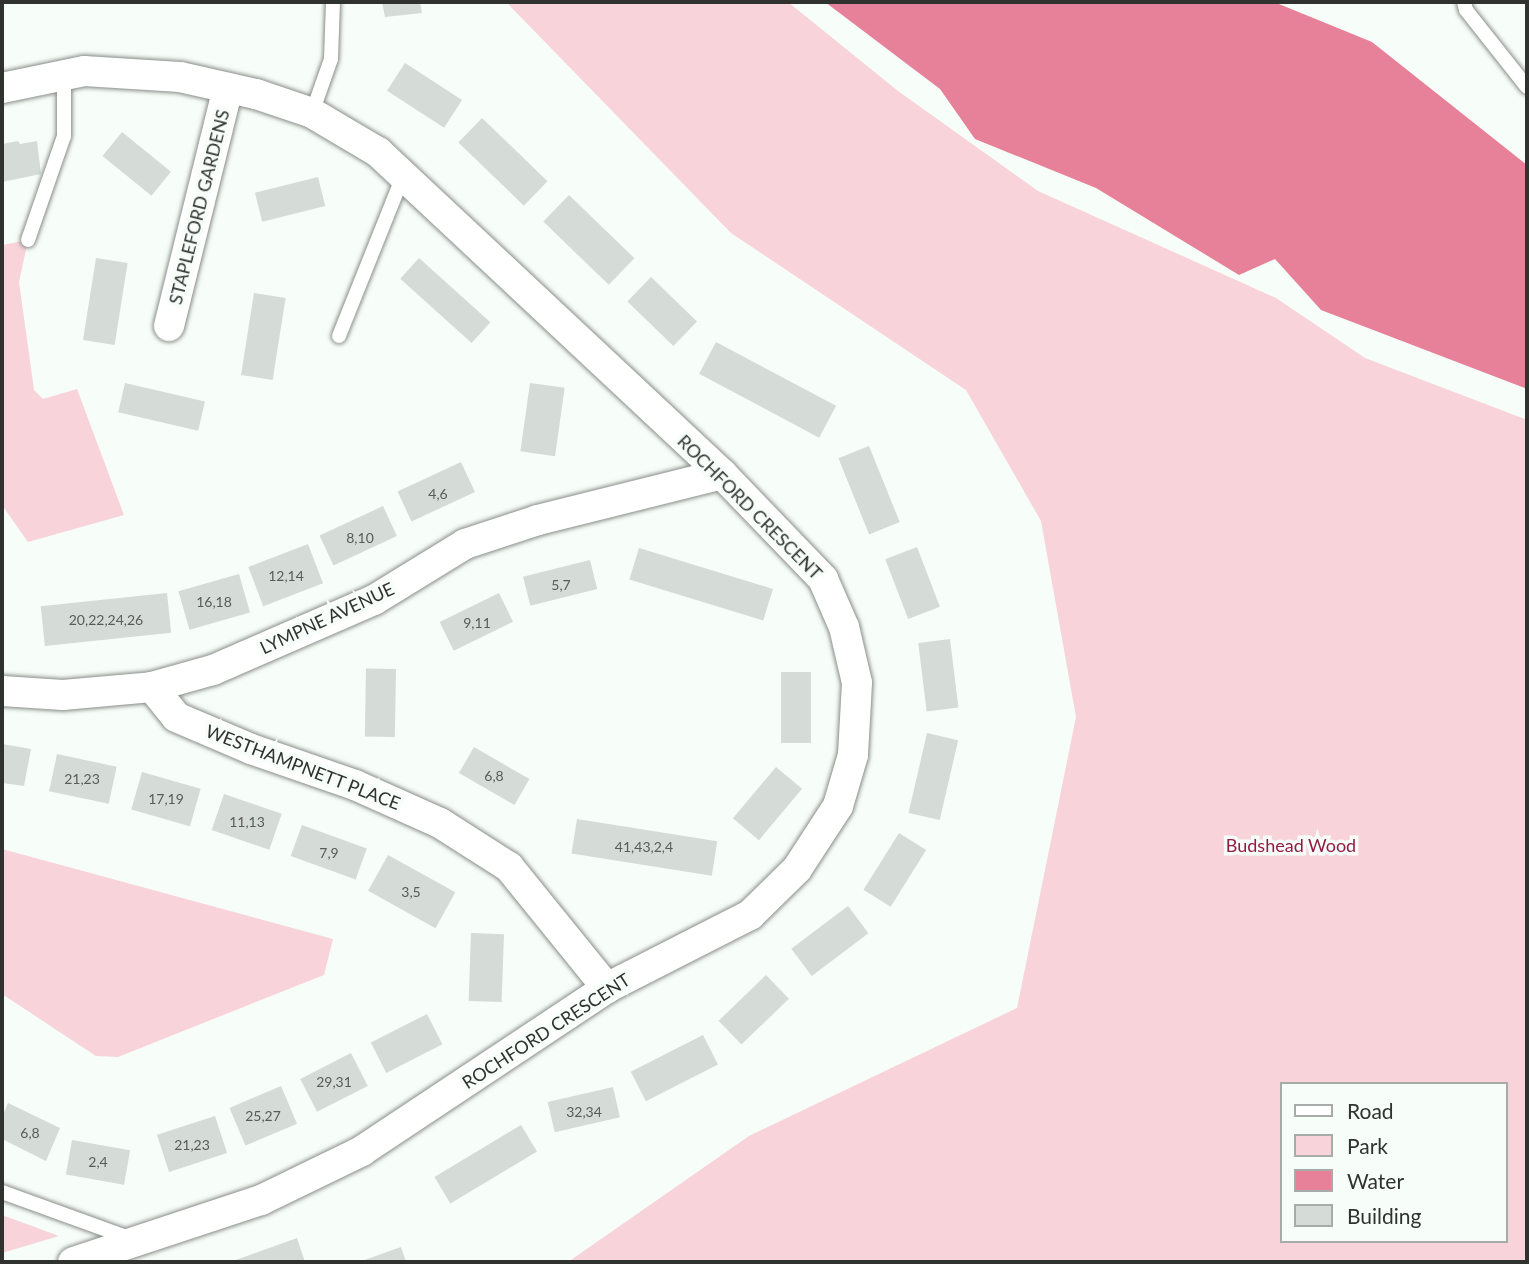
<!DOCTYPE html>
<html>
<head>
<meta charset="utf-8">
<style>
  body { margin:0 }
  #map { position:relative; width:1529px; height:1264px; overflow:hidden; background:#f7fdf8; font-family:Lato,sans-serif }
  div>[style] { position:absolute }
  .green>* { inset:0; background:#f8d3d9 }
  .water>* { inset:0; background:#e68199 }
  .building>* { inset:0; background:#d5dbd6; transform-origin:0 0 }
  .roads { filter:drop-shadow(0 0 2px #898e8a) drop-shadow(0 0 2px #898e8a) }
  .service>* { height:14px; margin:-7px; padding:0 7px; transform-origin:7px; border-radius:7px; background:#fff }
  .minor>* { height:30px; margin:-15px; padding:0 15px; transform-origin:15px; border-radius:15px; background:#fff }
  span { translate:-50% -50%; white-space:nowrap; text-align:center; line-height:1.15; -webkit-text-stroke:7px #f7fdf8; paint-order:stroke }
  .number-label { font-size:14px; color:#595c5a }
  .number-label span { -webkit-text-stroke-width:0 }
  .street-label { font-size:18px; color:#303230 }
  .park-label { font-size:18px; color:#931c46 }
  .frame { position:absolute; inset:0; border:4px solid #303230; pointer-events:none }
  .legend { position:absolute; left:1280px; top:1082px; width:228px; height:161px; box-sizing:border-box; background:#f7fdf8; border:2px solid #a7aca8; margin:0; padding:9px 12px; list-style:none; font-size:21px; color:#303230 }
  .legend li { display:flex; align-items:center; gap:14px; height:35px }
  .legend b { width:35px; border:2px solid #a7aca8 }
</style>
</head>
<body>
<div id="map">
  <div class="green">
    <div style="clip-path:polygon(evenodd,506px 2px,788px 2px,898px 91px,1038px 191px,1276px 298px,1365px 358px,1527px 420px,1527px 1262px,568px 1262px,749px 1136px,1017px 1008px,1076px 717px,1041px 521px,966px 390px,731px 233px,506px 2px,1282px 1084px,1506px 1084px,1506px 1241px,1282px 1241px,1282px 1084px)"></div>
    <div style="clip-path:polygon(28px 240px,19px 282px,34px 390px,43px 399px,77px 389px,124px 515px,28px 542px,2px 505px,2px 245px)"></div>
    <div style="clip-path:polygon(2px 849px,333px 939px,324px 975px,118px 1057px,96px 1056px,2px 994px)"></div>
    <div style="clip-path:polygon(2px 1215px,59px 1236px,2px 1253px)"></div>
  </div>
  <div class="water">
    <div style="clip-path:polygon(825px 2px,1274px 2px,1372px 42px,1527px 165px,1527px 389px,1321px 310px,1275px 259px,1239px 275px,1096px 188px,975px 139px,940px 89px)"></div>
  </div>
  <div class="building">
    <div style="clip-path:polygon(382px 2px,420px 2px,422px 13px,385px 17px)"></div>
    <div style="left:405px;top:63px;width:68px;height:33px;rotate:33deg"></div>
    <div style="left:482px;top:118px;width:91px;height:34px;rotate:44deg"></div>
    <div style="left:122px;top:132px;width:63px;height:31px;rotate:39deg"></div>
    <div style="clip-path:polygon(18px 141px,20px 144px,37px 141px,41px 174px,2px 182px,2px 144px)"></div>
    <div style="left:318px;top:177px;width:30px;height:65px;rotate:76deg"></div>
    <div style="left:569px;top:195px;width:91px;height:37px;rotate:44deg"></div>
    <div style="left:96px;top:258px;width:32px;height:83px;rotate:9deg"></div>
    <div style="left:419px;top:258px;width:96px;height:28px;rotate:42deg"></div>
    <div style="left:651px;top:277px;width:64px;height:34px;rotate:44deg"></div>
    <div style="left:254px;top:293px;width:32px;height:83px;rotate:9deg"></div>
    <div style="left:716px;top:342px;width:136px;height:36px;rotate:28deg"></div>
    <div style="left:125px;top:383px;width:82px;height:30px;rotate:13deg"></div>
    <div style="left:530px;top:383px;width:35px;height:69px;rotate:8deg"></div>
    <div style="left:869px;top:446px;width:82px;height:33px;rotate:68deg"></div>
    <div style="left:461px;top:462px;width:33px;height:70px;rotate:65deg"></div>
    <div style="left:383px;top:506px;width:33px;height:70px;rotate:65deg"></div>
    <div style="left:308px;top:544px;width:42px;height:64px;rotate:69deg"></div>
    <div style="left:917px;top:547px;width:64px;height:34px;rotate:69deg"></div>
    <div style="left:639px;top:548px;width:140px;height:33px;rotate:17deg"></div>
    <div style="left:590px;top:560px;width:30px;height:69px;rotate:76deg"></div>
    <div style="left:239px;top:574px;width:40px;height:63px;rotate:74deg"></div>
    <div style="left:167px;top:593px;width:40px;height:127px;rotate:84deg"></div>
    <div style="left:499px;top:593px;width:32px;height:66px;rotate:64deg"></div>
    <div style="left:950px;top:639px;width:69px;height:32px;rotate:83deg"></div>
    <div style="left:396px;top:669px;width:68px;height:30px;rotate:91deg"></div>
    <div style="left:781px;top:672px;width:30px;height:71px"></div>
    <div style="left:927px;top:733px;width:32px;height:82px;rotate:13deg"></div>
    <div style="clip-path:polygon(2px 744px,31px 749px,24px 786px,2px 783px)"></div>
    <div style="left:474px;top:747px;width:64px;height:30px;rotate:30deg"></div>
    <div style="left:57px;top:754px;width:61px;height:38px;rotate:12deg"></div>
    <div style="left:776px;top:767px;width:34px;height:67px;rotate:40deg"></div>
    <div style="left:142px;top:772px;width:61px;height:39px;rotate:16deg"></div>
    <div style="left:224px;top:794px;width:61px;height:38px;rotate:19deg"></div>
    <div style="left:577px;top:819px;width:142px;height:35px;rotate:9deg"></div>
    <div style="left:302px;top:825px;width:69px;height:33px;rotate:20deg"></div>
    <div style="left:899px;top:833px;width:32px;height:67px;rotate:32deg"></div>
    <div style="left:388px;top:855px;width:77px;height:41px;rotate:29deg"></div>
    <div style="left:848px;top:906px;width:34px;height:71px;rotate:53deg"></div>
    <div style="left:471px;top:933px;width:33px;height:68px;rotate:2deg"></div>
    <div style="left:766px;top:975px;width:33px;height:66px;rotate:46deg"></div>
    <div style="left:427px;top:1014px;width:34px;height:63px;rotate:63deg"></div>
    <div style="left:703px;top:1035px;width:33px;height:81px;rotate:63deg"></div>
    <div style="left:351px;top:1053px;width:37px;height:57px;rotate:63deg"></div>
    <div style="left:281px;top:1086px;width:41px;height:56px;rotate:67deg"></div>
    <div style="left:613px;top:1087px;width:31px;height:67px;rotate:77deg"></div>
    <div style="clip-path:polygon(8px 1103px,60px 1128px,46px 1161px,2px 1139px,2px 1117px)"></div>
    <div style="left:215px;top:1116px;width:39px;height:61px;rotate:72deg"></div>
    <div style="left:521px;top:1125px;width:31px;height:101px;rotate:59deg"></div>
    <div style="left:72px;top:1140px;width:59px;height:35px;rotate:10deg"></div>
    <div style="clip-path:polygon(297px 1238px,305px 1262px,230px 1262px)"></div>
    <div style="clip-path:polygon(401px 1247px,406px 1262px,359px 1262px)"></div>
  </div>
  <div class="roads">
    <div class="service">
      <div style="left:1464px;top:2px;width:8px;rotate:76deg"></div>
      <div style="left:1466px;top:10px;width:98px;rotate:51.6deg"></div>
      <div style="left:312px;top:113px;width:57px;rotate:-70.6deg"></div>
      <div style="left:331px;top:59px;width:57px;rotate:-88deg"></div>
      <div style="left:28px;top:240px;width:110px;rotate:-70.9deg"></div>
      <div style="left:64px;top:136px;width:61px;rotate:-90deg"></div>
      <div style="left:339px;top:336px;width:172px;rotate:-68.2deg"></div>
      <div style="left:2px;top:1192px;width:138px;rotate:19.9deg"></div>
    </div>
    <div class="minor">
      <div style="left:2px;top:88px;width:84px;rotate:-11.7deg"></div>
      <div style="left:84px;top:71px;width:96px;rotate:3.6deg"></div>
      <div style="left:180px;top:77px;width:78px;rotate:12.6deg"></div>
      <div style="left:256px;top:94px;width:59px;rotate:18.7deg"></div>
      <div style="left:312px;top:113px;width:77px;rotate:30.6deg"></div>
      <div style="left:378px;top:152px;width:471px;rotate:43.1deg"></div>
      <div style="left:722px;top:474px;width:146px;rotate:46.1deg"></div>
      <div style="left:823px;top:579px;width:52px;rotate:66.4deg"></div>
      <div style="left:844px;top:627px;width:57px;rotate:76.9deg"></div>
      <div style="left:857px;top:683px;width:72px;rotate:93.2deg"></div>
      <div style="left:853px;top:755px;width:53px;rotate:106.4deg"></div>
      <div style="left:838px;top:806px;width:75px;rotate:123.1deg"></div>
      <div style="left:797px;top:869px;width:66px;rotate:135.6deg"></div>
      <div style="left:750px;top:915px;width:161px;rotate:153deg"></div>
      <div style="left:607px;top:988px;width:294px;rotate:146.4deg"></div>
      <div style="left:362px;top:1151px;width:112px;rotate:154.1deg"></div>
      <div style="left:261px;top:1200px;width:198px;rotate:161.7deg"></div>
      <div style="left:169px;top:326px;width:245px;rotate:-76.1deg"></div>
      <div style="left:152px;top:687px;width:38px;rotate:51deg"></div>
      <div style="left:176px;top:717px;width:82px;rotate:23.1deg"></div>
      <div style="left:251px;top:749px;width:110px;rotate:19.1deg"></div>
      <div style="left:355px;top:785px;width:93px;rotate:24.1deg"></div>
      <div style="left:440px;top:823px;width:82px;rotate:32.5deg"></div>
      <div style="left:509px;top:867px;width:156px;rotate:51deg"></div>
      <div style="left:2px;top:691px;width:61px;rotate:3.8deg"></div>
      <div style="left:63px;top:695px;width:89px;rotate:-5.1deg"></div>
      <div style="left:152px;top:687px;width:63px;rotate:-15.6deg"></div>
      <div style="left:213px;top:670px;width:176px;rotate:-23.5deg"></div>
      <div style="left:374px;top:600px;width:107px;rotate:-31.6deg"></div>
      <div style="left:465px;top:544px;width:77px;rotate:-18.2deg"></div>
      <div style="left:538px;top:520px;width:190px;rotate:-14deg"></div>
    </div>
  </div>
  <div class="number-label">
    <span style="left:438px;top:494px">4,6</span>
    <span style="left:360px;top:538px">8,10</span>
    <span style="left:286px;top:576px">12,14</span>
    <span style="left:561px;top:585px">5,7</span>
    <span style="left:214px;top:602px">16,18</span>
    <span style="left:106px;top:620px">20,22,24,26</span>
    <span style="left:477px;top:623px">9,11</span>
    <span style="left:494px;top:776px">6,8</span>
    <span style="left:82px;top:779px">21,23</span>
    <span style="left:166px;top:799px">17,19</span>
    <span style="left:247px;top:822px">11,13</span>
    <span style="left:644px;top:847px">41,43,2,4</span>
    <span style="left:329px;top:853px">7,9</span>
    <span style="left:411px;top:892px">3,5</span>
    <span style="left:334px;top:1082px">29,31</span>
    <span style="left:584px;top:1112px">32,34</span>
    <span style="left:263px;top:1116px">25,27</span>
    <span style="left:30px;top:1133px">6,8</span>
    <span style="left:192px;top:1145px">21,23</span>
    <span style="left:98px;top:1162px">2,4</span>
  </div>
  <div class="street-label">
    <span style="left:199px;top:207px;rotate:-76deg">STAPLEFORD GARDENS</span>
    <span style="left:750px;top:507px;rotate:45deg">ROCHFORD CRESCENT</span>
    <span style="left:327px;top:618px;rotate:-25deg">LYMPNE AVENUE</span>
    <span style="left:303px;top:767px;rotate:21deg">WESTHAMPNETT PLACE</span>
    <span style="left:546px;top:1031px;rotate:-33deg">ROCHFORD CRESCENT</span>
  </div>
  <div class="park-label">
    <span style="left:1291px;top:845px">Budshead Wood</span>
  </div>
  <div class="frame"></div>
  <ul class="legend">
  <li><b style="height:9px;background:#fff"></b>Road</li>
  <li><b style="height:19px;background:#f8d3d9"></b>Park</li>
  <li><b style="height:19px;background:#e68199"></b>Water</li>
  <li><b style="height:19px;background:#d5dbd6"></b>Building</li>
  </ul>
</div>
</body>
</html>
